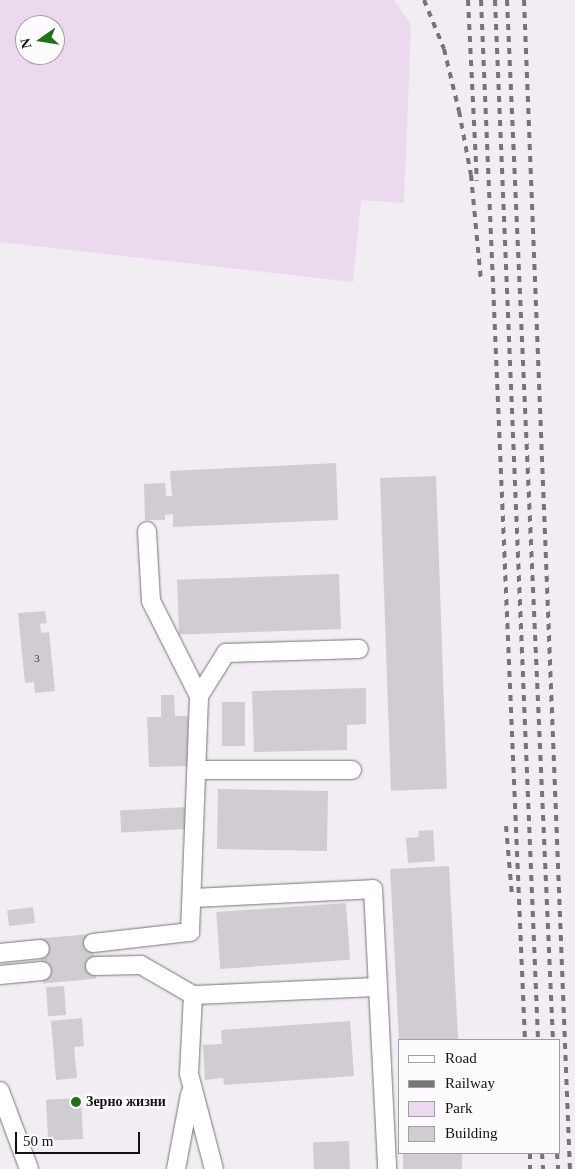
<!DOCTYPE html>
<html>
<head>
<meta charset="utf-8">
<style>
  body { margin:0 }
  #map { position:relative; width:575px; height:1169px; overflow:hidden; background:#f1edf2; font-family:"Times New Roman",serif }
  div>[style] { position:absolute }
  .green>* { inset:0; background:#ebd9ee }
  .building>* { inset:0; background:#d0ccd1; transform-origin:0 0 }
  .minor-tunnel>* { height:18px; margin-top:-9px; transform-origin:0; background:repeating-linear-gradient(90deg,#d0ccd1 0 18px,transparent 0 27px) }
  .roads { filter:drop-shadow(0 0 1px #787479) drop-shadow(0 0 1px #787479) }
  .minor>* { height:18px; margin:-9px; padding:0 9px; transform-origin:9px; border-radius:9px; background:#fff }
  .rail>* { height:4px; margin-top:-2px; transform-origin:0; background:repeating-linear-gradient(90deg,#767476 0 6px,transparent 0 12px) }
  .dots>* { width:14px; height:14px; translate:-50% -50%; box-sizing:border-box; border:2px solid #fefbff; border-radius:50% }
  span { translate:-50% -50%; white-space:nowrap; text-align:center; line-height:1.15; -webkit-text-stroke:5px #fefbff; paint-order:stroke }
  .number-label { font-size:11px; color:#434143 }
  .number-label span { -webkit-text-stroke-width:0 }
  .poi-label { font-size:14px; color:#141314; font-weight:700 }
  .left { translate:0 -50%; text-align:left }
  .legend { position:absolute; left:398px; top:1039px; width:162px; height:115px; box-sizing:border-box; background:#fefbff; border:1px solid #a09ea1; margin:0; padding:6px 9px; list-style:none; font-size:15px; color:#141314 }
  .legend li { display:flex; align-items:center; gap:10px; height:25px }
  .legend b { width:25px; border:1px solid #a09ea1 }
  .north { position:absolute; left:15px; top:15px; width:50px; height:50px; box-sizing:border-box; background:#fefbff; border:1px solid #a09ea1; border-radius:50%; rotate:257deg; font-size:14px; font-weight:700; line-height:20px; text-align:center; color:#141314 }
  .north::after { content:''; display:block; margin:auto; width:18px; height:22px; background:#22721a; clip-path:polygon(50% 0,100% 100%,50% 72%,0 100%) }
  .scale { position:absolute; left:15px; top:1132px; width:125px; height:22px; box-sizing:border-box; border:2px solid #141314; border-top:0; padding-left:6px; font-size:15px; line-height:18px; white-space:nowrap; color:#141314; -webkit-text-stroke:4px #fefbff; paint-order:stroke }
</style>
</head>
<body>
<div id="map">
  <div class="green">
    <div style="clip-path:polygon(evenodd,0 0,394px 0,411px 25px,404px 203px,361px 200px,353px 282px,0 242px,0 0,25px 25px,55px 25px,55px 55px,25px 55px,25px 25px)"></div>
  </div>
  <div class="building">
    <div style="clip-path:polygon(336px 463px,338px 520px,173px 527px,173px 514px,165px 515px,165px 520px,145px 520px,144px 484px,165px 483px,166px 496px,172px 496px,170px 471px)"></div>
    <div style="left:436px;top:476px;width:313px;height:56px;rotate:88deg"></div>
    <div style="left:339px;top:574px;width:55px;height:162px;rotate:88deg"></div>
    <div style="clip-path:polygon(45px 611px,47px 623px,40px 624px,41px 633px,49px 632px,55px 691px,35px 693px,34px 682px,25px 683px,18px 613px)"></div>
    <div style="clip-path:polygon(366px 688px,366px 724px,347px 725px,347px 750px,254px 752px,252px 691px)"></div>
    <div style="clip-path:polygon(161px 695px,174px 695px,175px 716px,188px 716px,189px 766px,149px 767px,147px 717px,161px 717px)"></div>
    <div style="left:222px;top:702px;width:23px;height:44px"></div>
    <div style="left:218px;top:789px;width:110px;height:60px;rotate:1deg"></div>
    <div style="left:186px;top:807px;width:22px;height:66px;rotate:87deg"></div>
    <div style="clip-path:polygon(433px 830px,435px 861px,408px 863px,406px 838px,419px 837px,418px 831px)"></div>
    <div style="left:449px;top:866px;width:174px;height:59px;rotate:87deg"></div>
    <div style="left:346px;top:903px;width:57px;height:130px;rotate:86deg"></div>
    <div style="left:33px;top:907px;width:16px;height:26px;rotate:83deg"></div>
    <div style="left:92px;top:934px;width:45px;height:53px;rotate:85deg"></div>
    <div style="left:64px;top:986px;width:29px;height:18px;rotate:86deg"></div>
    <div style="clip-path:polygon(82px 1018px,84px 1046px,74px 1047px,77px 1078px,56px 1080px,51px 1021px)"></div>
    <div style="clip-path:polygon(350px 1021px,354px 1076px,224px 1085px,223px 1078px,205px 1080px,203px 1045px,222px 1044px,221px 1030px)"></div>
    <div style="left:81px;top:1098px;width:41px;height:35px;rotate:87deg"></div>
    <div style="left:349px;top:1141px;width:28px;height:36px;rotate:88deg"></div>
    <div style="left:403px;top:1153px;width:59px;height:16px"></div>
  </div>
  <div class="minor-tunnel">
    <div style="left:40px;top:949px;width:53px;rotate:-6.5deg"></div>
    <div style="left:42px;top:971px;width:53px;rotate:-5.4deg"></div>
  </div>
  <div class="roads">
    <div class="minor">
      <div style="left:199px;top:696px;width:51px;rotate:-57.9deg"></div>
      <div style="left:226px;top:653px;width:133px;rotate:-1.7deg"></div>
      <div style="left:197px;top:770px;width:155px"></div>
      <div style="left:192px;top:898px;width:181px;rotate:-2.8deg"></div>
      <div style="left:373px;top:889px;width:280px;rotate:87.1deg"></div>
      <div style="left:93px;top:943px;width:98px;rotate:-6.5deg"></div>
      <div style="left:190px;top:932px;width:236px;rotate:-87.8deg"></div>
      <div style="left:199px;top:696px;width:106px;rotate:-116.8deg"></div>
      <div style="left:151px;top:601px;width:70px;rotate:-93.3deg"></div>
      <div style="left:0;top:953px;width:40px;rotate:-5.7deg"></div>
      <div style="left:95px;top:966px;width:46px;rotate:-1.2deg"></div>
      <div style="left:141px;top:965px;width:60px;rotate:30deg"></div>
      <div style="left:193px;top:995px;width:185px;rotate:-2.5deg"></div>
      <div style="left:0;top:975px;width:42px;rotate:-5.4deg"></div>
      <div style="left:193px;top:995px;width:79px;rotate:92.9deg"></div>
      <div style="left:189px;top:1074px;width:98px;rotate:75.3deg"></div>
      <div style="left:0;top:1091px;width:83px;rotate:69.6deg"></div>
      <div style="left:176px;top:1169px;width:76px;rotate:-79.4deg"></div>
    </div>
  </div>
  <div class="rail">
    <div style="left:424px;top:0;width:53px;rotate:67.8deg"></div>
    <div style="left:444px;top:49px;width:64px;rotate:76.4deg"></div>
    <div style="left:459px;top:111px;width:65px;rotate:79.4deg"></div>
    <div style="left:471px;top:175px;width:106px;rotate:84.6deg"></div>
    <div style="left:468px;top:0;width:181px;rotate:87.2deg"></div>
    <div style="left:481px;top:0;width:1041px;rotate:87.58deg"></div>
    <div style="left:495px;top:0;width:1041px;rotate:87.63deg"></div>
    <div style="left:507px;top:0;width:1041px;rotate:87.47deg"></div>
    <div style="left:524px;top:0;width:1170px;rotate:87.75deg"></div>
    <div style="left:506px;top:826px;width:70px;rotate:85.1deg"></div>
    <div style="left:530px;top:1153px;width:16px;rotate:90deg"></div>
    <div style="left:542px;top:1153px;width:16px;rotate:86deg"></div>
    <div style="left:557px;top:1153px;width:16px;rotate:86deg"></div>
  </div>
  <div class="dots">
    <div style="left:76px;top:1102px;background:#22721a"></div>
  </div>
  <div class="number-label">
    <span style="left:37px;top:658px">3</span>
  </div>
  <div class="poi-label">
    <span class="left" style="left:86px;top:1102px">Зерно жизни</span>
  </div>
  <ul class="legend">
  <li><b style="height:6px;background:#fff"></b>Road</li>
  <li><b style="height:6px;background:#767476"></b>Railway</li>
  <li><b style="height:14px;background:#ebd9ee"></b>Park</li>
  <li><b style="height:14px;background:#d0ccd1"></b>Building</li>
  </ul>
  <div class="north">N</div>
  <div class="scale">50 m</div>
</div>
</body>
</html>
